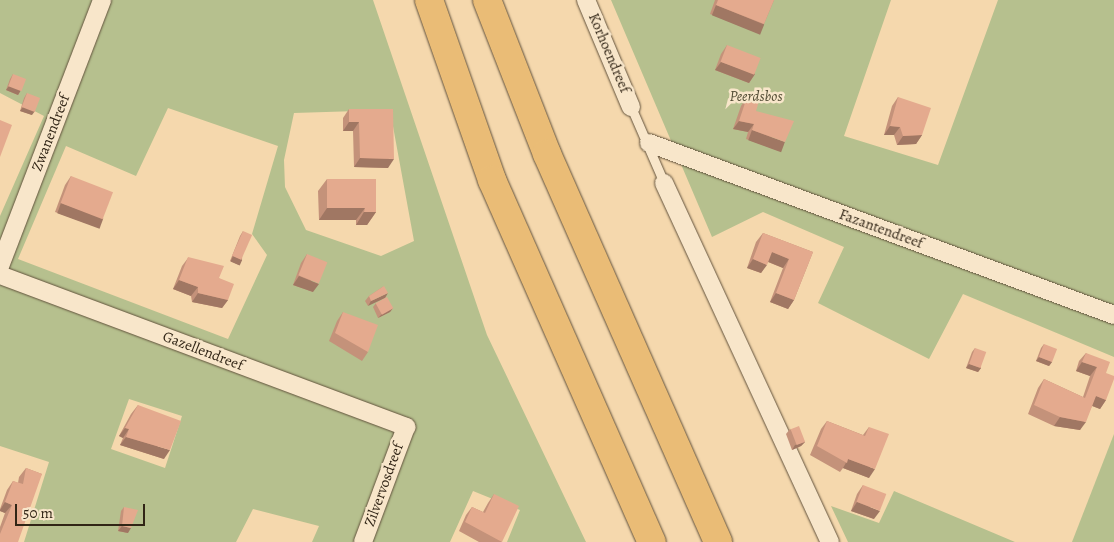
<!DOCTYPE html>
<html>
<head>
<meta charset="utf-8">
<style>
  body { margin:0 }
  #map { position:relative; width:1114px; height:542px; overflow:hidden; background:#f5d8ad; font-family:Alegreya,serif }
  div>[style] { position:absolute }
  .green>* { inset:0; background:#b6c08e }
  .roads { filter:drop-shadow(0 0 1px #62523c) drop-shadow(0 0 1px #62523c) }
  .lane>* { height:9px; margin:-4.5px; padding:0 4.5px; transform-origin:4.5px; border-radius:4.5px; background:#f8e6ca }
  .street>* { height:18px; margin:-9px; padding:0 9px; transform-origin:9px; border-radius:9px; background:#f8e6ca }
  .highway>* { height:28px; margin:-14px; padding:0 14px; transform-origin:14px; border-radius:14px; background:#eabc76 }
  .wall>* { inset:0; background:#c4927a }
  .shaded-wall>* { inset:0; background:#a07763; transform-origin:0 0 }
  .building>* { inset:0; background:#e4aa8e; transform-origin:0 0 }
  span { translate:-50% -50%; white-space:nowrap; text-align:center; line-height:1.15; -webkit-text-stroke:5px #f8e6ca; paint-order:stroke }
  .street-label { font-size:15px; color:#312516 }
  .park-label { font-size:15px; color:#524c34; font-style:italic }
  .scale { position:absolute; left:15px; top:504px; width:130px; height:22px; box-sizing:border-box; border:2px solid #312516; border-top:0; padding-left:6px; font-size:15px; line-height:18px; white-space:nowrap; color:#312516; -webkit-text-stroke:4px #f8e6ca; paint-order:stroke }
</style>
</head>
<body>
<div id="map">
  <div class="green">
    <div style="clip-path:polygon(evenodd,0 0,373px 0,487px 335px,586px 542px,507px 542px,520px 510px,473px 491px,450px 542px,312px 542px,319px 526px,253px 509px,236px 542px,24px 542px,49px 462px,0 446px,0 216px,44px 116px,0 93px,0 0,168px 108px,278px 146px,252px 234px,267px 255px,228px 339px,18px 259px,66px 146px,136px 176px,168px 108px,0 0,390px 110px,414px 241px,381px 256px,306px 230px,285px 187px,284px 160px,294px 113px,390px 110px,0 0,129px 399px,182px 416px,165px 468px,111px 449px,129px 399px)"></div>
    <div style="clip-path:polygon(611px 0,891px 0,844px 136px,938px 165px,998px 0,1114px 0,1114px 357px,963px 294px,929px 359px,818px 303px,844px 247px,763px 212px,712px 237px)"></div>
    <div style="clip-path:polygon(1114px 434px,1114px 542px,1072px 542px)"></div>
    <div style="clip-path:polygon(894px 491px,1015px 542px,848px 542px,831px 506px,879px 523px)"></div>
  </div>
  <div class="roads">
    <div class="lane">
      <div style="left:631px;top:107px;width:83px;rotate:66.5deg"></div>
    </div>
    <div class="street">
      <div style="left:586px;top:0;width:116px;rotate:67.2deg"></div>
      <div style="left:649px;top:143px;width:496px;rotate:20.3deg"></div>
      <div style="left:664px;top:183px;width:396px;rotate:65.2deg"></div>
      <div style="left:0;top:266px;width:285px;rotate:-69deg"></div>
      <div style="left:0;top:275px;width:434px;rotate:20.5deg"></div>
      <div style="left:406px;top:427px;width:123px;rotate:110.5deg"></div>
    </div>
    <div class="highway">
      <div style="left:429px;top:0;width:191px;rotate:70.7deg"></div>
      <div style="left:492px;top:180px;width:396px;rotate:66.2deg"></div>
      <div style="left:487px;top:0;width:165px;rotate:68.7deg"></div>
      <div style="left:547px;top:154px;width:424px;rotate:66.2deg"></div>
    </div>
  </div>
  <div class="wall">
    <div style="clip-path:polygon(715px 0,774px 0,764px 24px,758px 33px,710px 14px)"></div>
    <div style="clip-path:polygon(727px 45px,755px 74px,749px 83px,715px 70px,721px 54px)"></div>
    <div style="clip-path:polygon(13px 74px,21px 90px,18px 95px,6px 90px,10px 79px)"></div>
    <div style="clip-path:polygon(27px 93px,32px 115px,20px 111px,24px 98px)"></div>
    <div style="clip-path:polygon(747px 97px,756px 111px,779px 151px,746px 139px,748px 132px,733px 129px,741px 106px)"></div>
    <div style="clip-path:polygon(898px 97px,922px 135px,916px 144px,897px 145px,894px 135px,884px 135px,892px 106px)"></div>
    <div style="clip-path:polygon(349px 109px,393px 109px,388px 168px,354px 167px,353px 131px,343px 131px,343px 118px)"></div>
    <div style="clip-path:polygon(71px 176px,97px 227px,55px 212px,65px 185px)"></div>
    <div style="clip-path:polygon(327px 179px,376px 212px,367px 225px,356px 225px,356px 220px,319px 220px,318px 191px)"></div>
    <div style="clip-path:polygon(243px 231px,242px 260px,239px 265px,230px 261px,240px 236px)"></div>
    <div style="clip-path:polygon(763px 233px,813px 252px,794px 300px,788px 309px,770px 302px,783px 268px,768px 262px,761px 273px,747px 268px,756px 242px)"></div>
    <div style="clip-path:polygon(307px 254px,313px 292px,293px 285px,301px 263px)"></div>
    <div style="clip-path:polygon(188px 258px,219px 278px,228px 300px,222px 308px,192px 302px,191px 296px,173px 289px,182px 266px)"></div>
    <div style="clip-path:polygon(384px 286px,368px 306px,365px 301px,369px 296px)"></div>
    <div style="clip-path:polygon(376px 303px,393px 308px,390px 312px,378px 318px,373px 307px)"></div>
    <div style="clip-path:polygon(343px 312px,368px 352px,362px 361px,329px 341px,337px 321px)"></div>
    <div style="clip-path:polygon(1044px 344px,1052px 362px,1049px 366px,1036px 361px,1041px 348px)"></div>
    <div style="clip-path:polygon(975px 348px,981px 368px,978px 372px,966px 368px,972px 352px)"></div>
    <div style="clip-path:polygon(1086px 353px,1106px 373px,1106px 400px,1100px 409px,1092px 406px,1080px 430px,1054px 426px,1028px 414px,1038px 388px,1044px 379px,1083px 397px,1090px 376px,1076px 371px,1079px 361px)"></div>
    <div style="clip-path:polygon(138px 405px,164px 459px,120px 445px,123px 438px,119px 436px,131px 414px)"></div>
    <div style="clip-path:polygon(827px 421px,863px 435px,869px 427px,869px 478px,843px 468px,840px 472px,810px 455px,821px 429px)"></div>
    <div style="clip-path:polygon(790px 429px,805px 442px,801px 446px,792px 450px,786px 434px)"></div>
    <div style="clip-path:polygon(26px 468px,42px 474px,0 542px,0 527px,5px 513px,0 511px,0 509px,7px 490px,13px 481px,18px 483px,19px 477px)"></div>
    <div style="clip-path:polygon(863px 485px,874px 519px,851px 511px,857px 494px)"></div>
    <div style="clip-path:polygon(494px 494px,502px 542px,479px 542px,459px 531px,466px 515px,472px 507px,483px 512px,488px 503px)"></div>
    <div style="clip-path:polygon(124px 507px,128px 533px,118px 531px,121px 511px)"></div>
  </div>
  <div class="shaded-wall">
    <div style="left:716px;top:5px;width:52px;height:11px;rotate:22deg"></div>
    <div style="clip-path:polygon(721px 62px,755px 74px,749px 83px,715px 70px)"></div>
    <div style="clip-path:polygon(9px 86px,21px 90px,18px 95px,6px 90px)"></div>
    <div style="clip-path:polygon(23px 107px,35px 111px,32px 115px,20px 111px)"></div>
    <div style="clip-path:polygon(739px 121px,754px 124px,748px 132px,733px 129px)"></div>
    <div style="clip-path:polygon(349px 122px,359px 122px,353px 131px,343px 131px)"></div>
    <div style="clip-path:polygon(890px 126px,900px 127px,894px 135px,884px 135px)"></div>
    <div style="left:752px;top:130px;width:35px;height:11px;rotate:20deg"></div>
    <div style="clip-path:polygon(922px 135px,916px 144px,897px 145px,903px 136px)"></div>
    <div style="clip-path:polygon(360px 158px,394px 159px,388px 168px,354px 167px)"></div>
    <div style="left:61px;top:203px;width:45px;height:11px;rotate:20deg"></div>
    <div style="clip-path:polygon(327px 208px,365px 208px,356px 220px,319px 220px)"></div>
    <div style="clip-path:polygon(364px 212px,376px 212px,367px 225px,356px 225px)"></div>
    <div style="clip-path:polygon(772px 252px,789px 259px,783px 268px,766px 261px)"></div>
    <div style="left:233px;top:256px;width:10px;height:6px;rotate:24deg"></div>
    <div style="clip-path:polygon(753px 259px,767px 265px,761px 273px,747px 268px)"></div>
    <div style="clip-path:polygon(299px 276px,319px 284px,313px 292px,293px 285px)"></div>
    <div style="clip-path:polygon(179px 280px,198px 287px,191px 296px,173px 289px)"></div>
    <div style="clip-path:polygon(198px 293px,228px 300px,222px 308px,192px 302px)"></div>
    <div style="clip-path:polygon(388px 293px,385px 298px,368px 306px,371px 301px)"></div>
    <div style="clip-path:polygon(776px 293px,794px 300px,788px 309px,770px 302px)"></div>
    <div style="clip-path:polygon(393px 308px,390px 312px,378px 318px,382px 314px)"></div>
    <div style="clip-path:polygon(1039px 357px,1052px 362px,1049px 366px,1036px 361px)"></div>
    <div style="clip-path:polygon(1082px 362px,1097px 367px,1090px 376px,1076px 371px)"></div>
    <div style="clip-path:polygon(969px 364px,981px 368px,978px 372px,966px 368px)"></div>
    <div style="clip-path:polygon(1096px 396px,1106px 400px,1100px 409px,1090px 405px)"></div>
    <div style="clip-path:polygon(1060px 417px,1086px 422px,1080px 430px,1054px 426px)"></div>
    <div style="clip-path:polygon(125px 428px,129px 429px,123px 438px,119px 436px)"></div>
    <div style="clip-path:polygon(126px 437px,170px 450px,164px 459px,120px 445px)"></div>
    <div style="clip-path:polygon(805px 442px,801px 446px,792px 450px,795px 445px)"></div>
    <div style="clip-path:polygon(848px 459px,875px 469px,869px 478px,843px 468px)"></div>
    <div style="clip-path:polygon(5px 502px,12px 505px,5px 513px,0 511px,0 510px)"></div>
    <div style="clip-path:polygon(857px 502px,880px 511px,874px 519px,851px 511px)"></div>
    <div style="clip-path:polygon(122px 526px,131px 528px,128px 533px,118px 531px)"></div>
  </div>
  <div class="building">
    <div style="clip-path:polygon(718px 0,774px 0,764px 24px,716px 5px)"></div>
    <div style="left:727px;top:45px;width:36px;height:18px;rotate:21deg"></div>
    <div style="left:13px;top:74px;width:14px;height:13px;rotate:21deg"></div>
    <div style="left:27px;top:93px;width:14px;height:15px;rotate:21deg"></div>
    <div style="clip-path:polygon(747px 97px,759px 101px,756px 111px,794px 121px,785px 142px,752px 130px,754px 124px,739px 121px)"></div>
    <div style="clip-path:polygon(898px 97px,931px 108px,922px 135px,903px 136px,900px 127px,890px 126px)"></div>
    <div style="clip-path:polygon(349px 109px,393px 109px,394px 159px,360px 158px,359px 122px,349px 122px)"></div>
    <div style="clip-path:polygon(0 120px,12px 125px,0 157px)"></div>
    <div style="left:71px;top:176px;width:45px;height:29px;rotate:21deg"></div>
    <div style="clip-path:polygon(327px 179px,376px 179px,376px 212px,364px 212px,365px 208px,327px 208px)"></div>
    <div style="left:243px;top:231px;width:10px;height:27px;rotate:24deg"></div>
    <div style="clip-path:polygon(763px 233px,813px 252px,794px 300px,776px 293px,789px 259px,772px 252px,767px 265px,753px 259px)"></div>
    <div style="left:307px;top:254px;width:22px;height:23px;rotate:22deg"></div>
    <div style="clip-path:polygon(188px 257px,224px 266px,219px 278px,234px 284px,228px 300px,198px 293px,198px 287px,179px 280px)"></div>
    <div style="clip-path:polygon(384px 286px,388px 293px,371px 301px,369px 296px)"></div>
    <div style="left:387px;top:297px;width:13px;height:13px;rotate:61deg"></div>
    <div style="clip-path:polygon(343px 312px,378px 325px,368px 352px,335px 333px)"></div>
    <div style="left:1044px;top:344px;width:14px;height:14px;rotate:21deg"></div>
    <div style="left:975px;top:348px;width:12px;height:17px;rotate:20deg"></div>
    <div style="clip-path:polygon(1086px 353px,1110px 362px,1106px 373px,1114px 376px,1114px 379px,1106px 400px,1096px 396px,1086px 422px,1060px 417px,1034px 405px,1044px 379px,1085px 398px,1097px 367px,1082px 362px)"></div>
    <div style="clip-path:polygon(138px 405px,181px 421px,170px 450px,126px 437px,129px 429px,125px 428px)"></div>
    <div style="clip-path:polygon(827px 421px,865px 436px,869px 427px,889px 434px,875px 469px,848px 459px,847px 463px,817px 446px)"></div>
    <div style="left:799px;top:426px;width:17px;height:9px;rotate:69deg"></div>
    <div style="clip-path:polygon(26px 468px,42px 474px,18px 542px,0 542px,0 534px,12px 505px,5px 502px,13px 481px,23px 484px)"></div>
    <div style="left:863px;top:485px;width:25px;height:18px;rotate:21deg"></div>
    <div style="clip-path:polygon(494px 494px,519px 506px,502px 542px,465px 522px,472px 507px,485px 513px)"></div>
    <div style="clip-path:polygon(124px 507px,138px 510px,131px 528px,122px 526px)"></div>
  </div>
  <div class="street-label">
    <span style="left:609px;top:53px;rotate:67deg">Korhoendreef</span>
    <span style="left:51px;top:133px;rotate:-69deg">Zwanendreef</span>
    <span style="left:881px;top:229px;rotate:20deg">Fazantendreef</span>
    <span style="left:203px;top:351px;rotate:21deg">Gazellendreef</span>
    <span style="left:384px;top:485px;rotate:-70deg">Zilvervosdreef</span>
  </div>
  <div class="park-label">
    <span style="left:756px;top:97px">Peerdsbos</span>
  </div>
  <div class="scale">50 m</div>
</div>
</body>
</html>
